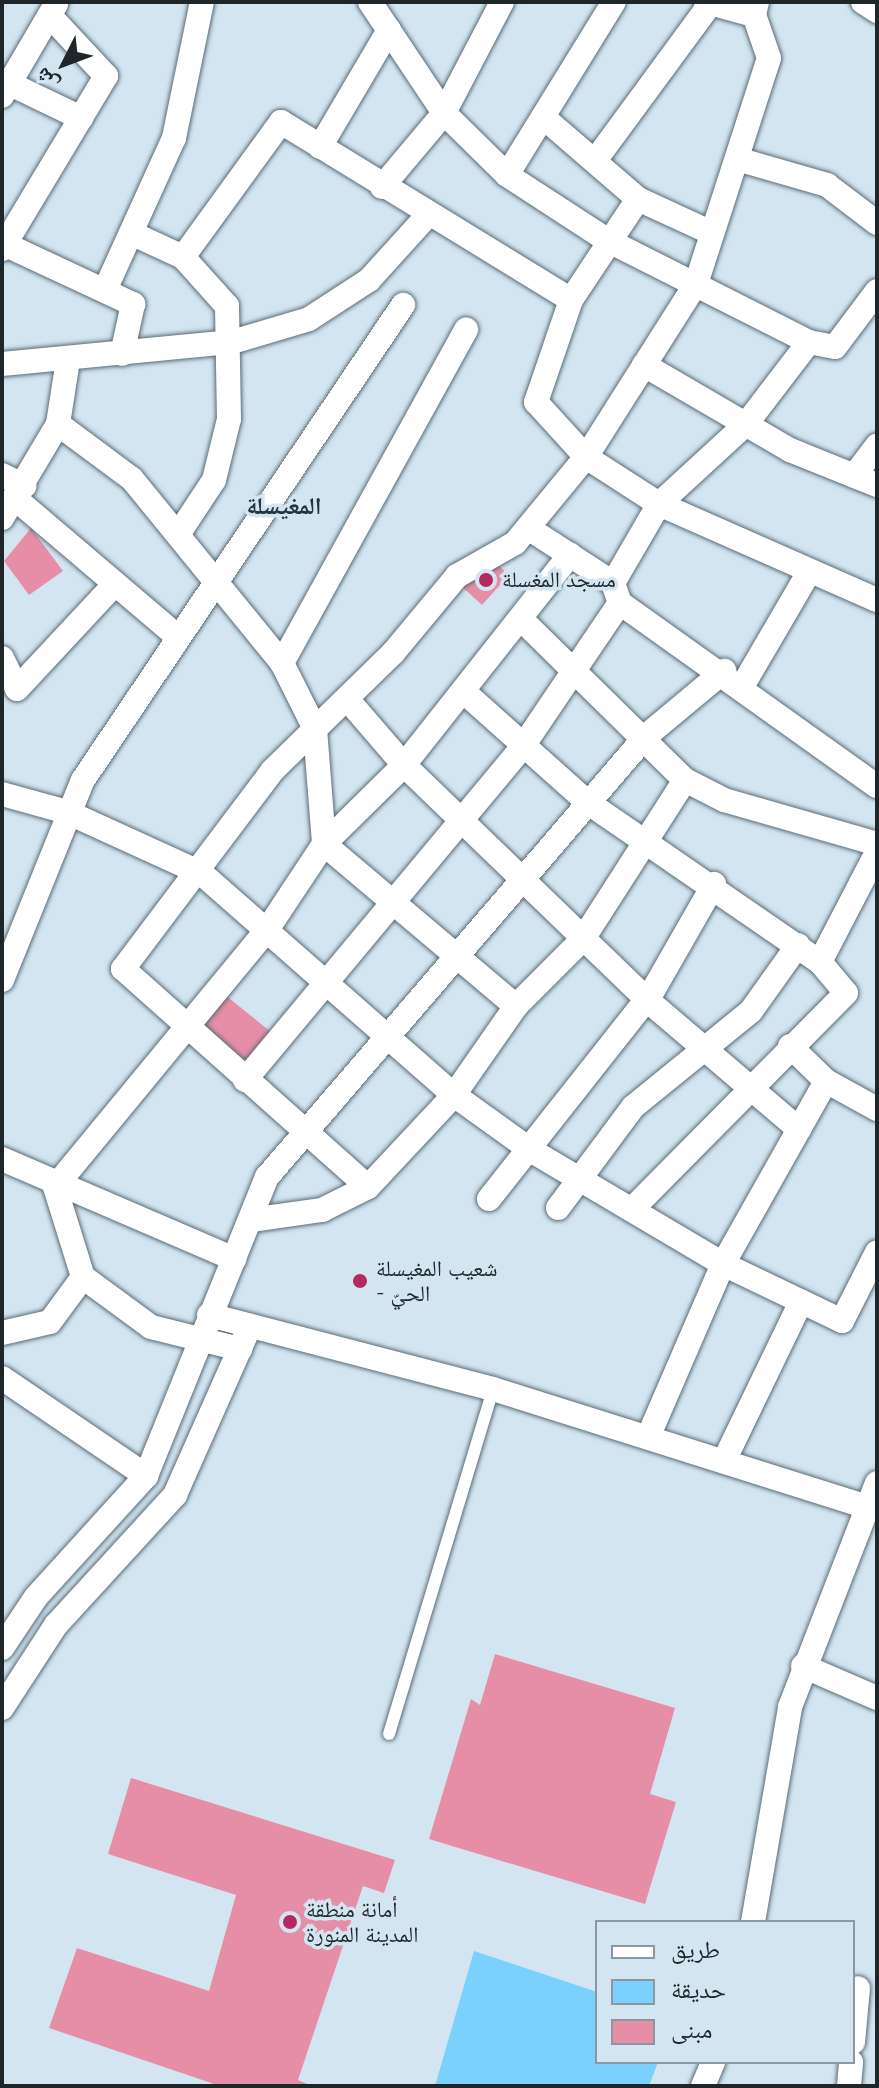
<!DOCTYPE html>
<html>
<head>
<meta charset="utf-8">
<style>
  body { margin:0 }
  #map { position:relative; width:879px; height:2088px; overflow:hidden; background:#d2e5f1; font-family:Quicksand,"Noto Naskh Arabic",sans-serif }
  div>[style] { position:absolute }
  .green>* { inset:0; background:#7ad1fd }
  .building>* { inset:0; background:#e68ea7; transform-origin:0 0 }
  .roads { filter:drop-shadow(0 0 2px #5a6c76) drop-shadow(0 0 2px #5a6c76) }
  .service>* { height:12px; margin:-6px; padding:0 6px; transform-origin:6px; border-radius:6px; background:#fff }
  .minor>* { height:24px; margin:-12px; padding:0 12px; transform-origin:12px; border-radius:12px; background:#fff }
  .dots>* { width:22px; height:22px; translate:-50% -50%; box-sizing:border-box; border:4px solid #d2e5f1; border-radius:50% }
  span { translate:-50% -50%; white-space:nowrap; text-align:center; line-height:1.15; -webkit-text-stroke:7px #d2e5f1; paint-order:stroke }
  .poi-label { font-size:22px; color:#1e262a }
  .left { translate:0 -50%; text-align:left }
  .neighbourhood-label { font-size:24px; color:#24343c; font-weight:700 }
  .frame { position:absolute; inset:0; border:4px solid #1e262a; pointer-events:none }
  .legend { position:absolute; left:595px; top:1920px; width:260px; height:144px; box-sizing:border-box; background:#d2e5f1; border:2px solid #8a99a1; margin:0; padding:10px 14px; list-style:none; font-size:24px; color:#1e262a }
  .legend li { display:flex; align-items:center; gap:16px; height:40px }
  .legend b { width:40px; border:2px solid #8a99a1 }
  .north { position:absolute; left:24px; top:24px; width:80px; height:80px; -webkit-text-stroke:6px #d2e5f1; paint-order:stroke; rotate:228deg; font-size:22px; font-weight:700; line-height:32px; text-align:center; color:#1e262a }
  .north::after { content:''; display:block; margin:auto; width:28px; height:36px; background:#1e262a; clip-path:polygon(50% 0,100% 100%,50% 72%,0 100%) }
</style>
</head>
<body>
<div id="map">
  <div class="green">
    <div style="clip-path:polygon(474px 1951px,597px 1992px,597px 2062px,658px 2062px,649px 2086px,435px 2086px)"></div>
  </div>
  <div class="building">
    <div style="clip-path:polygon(31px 528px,63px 571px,29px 595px,4px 561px)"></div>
    <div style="clip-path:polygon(494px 561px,509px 575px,482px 605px,460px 585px)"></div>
    <div style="left:224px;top:994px;width:59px;height:42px;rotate:39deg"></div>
    <div style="clip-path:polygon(495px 1654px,675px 1708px,650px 1794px,676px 1802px,645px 1904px,429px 1839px,471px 1699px,480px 1705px)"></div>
    <div style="clip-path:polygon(131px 1778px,395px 1860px,384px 1893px,363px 1886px,298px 2080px,312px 2086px,220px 2086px,49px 2028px,77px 1948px,209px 1991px,236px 1895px,108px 1854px)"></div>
  </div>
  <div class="roads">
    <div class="service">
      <div style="left:389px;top:1734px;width:360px;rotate:-73.2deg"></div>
    </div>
    <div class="minor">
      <div style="left:370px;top:2px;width:133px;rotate:56.3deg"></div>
      <div style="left:444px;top:113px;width:88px;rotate:44.5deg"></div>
      <div style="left:507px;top:175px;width:119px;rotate:33deg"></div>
      <div style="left:607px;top:240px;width:226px;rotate:26.8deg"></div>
      <div style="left:809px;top:342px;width:26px;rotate:11deg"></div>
      <div style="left:835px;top:347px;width:70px;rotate:-53.1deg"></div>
      <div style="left:706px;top:2px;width:50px;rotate:15.2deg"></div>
      <div style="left:863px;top:2px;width:17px;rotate:33deg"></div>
      <div style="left:2px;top:80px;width:88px;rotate:25.7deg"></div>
      <div style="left:2px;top:96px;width:107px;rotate:-59.6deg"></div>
      <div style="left:543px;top:117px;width:125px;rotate:40.8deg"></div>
      <div style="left:638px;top:199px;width:81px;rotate:24.7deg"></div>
      <div style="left:320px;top:147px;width:136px;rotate:-59.5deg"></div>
      <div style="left:597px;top:158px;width:191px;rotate:-53.7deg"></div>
      <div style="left:737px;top:159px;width:94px;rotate:16.1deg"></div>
      <div style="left:827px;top:185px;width:63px;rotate:37.2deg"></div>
      <div style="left:507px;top:175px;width:203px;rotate:-58.3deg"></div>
      <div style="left:382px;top:187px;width:97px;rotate:-50deg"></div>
      <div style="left:444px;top:113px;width:125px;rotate:-62.4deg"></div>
      <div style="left:638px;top:199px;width:121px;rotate:123.6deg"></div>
      <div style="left:571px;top:300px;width:108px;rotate:108.9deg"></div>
      <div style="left:536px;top:402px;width:74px;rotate:47.7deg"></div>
      <div style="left:586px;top:457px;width:87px;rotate:32.8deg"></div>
      <div style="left:659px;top:504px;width:238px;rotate:23.8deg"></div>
      <div style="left:131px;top:233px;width:57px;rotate:24.8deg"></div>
      <div style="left:183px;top:257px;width:66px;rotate:48.1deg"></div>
      <div style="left:227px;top:306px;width:113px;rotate:89deg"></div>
      <div style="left:229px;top:419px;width:63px;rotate:103.8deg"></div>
      <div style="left:214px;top:480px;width:64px;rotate:123.4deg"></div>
      <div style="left:2px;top:243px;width:145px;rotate:25deg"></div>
      <div style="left:133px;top:304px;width:51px;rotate:102.4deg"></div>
      <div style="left:2px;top:249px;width:202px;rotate:-59deg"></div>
      <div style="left:106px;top:76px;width:82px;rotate:-133deg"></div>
      <div style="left:183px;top:257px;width:167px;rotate:-54deg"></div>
      <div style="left:281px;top:122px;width:340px;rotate:31.5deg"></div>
      <div style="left:105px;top:290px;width:167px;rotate:-65.6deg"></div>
      <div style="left:174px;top:138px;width:139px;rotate:-78.4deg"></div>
      <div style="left:2px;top:364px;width:231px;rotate:-5.5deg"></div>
      <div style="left:232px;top:342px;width:80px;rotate:-16.6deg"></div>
      <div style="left:309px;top:319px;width:72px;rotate:-33deg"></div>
      <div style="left:369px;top:280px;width:88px;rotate:-47.8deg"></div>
      <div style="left:644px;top:365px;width:169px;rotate:30.2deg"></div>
      <div style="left:790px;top:450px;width:94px;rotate:21.9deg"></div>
      <div style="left:58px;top:424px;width:92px;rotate:36.6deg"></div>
      <div style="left:132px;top:479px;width:237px;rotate:50.8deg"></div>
      <div style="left:282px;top:663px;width:74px;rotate:63.4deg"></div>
      <div style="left:315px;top:729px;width:115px;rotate:85.5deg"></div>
      <div style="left:324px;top:844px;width:251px;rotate:40.2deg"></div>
      <div style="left:2px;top:475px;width:25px;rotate:26deg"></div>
      <div style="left:854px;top:476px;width:38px;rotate:-53deg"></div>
      <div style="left:17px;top:500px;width:211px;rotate:40.4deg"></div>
      <div style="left:2px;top:518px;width:109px;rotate:-59.2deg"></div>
      <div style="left:58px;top:424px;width:65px;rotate:-81.1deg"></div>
      <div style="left:528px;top:528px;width:101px;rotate:32.9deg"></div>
      <div style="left:613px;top:583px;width:21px;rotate:71deg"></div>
      <div style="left:620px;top:603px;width:315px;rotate:35.5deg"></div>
      <div style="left:613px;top:583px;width:91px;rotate:-59.8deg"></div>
      <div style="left:659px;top:504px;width:120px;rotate:-42.6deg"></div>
      <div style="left:747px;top:423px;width:102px;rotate:-52.6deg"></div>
      <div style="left:524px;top:622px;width:226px;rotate:44.5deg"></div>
      <div style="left:685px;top:780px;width:44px;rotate:27.1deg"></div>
      <div style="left:724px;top:800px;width:159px;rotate:16deg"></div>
      <div style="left:2px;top:658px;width:34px;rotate:64deg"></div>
      <div style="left:17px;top:689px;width:144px;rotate:-47deg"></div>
      <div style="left:282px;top:663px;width:381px;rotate:-61.1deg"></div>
      <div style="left:743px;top:685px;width:131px;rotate:-59.7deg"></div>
      <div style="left:463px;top:691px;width:166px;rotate:41.8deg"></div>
      <div style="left:587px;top:802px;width:283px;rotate:34.5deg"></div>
      <div style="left:820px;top:962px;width:40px;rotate:50deg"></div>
      <div style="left:846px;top:993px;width:305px;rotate:134.7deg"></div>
      <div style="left:348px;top:700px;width:86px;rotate:49.3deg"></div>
      <div style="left:404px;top:765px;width:337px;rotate:44deg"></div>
      <div style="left:646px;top:999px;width:201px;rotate:40.4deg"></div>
      <div style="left:2px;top:794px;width:67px;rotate:15.5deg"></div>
      <div style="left:67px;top:812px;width:147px;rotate:24.5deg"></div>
      <div style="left:201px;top:873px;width:337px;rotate:41.3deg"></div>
      <div style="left:454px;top:1095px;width:96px;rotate:35.7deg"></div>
      <div style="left:532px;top:1151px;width:222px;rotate:30.6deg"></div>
      <div style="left:723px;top:1264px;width:132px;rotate:25.6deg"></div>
      <div style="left:842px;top:1321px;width:77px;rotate:-63.1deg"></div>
      <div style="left:820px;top:962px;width:124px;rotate:-62.6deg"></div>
      <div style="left:2px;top:980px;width:216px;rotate:-68deg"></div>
      <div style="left:83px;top:780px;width:573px;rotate:-56.03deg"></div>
      <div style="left:790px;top:1046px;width:50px;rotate:44.2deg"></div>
      <div style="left:826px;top:1081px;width:58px;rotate:28.8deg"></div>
      <div style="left:245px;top:1080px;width:435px;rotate:-50.2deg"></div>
      <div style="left:523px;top:746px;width:173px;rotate:-55.9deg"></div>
      <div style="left:2px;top:1159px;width:253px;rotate:23.3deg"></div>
      <div style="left:368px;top:1187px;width:328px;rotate:-138.3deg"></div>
      <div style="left:123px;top:969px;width:248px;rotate:-53deg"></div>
      <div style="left:272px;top:771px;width:169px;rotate:-44.3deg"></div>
      <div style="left:393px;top:653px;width:100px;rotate:-50.3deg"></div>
      <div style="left:457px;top:576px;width:67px;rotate:-29.6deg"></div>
      <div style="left:515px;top:543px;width:112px;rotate:-50.5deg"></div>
      <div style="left:586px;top:457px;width:205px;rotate:-57.6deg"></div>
      <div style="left:696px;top:284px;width:237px;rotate:-72.1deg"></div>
      <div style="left:769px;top:58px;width:46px;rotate:-109.2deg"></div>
      <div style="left:754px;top:15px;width:13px;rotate:-77deg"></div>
      <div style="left:489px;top:1199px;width:261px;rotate:-51.7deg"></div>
      <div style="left:651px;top:994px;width:127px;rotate:-60.2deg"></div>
      <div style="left:558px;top:1208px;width:126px;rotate:-53.4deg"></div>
      <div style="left:633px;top:1107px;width:152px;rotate:-39.1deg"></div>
      <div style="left:751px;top:1011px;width:81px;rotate:-54.5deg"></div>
      <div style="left:251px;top:1220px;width:72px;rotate:-8deg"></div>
      <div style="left:322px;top:1210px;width:51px;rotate:-26.6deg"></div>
      <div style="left:368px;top:1187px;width:126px;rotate:-46.9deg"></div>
      <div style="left:454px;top:1095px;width:108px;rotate:-55.1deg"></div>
      <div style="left:516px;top:1006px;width:95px;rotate:-45deg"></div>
      <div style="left:583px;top:939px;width:189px;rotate:-57.3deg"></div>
      <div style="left:83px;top:1277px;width:84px;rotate:36.3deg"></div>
      <div style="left:151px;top:1327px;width:92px;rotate:13.9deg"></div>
      <div style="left:209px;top:1315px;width:293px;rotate:14.6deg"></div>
      <div style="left:493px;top:1389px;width:403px;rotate:17.5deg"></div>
      <div style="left:2px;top:1333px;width:49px;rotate:-12.9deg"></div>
      <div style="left:50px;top:1322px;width:56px;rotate:-53.7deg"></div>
      <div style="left:83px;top:1277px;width:94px;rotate:-107.3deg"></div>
      <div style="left:55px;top:1187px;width:337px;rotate:-50.5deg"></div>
      <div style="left:269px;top:927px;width:100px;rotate:-56.5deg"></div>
      <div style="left:324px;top:844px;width:112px;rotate:-44.6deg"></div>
      <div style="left:404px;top:765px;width:268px;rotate:-51.7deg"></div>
      <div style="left:2px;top:1378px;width:174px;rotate:34.2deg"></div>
      <div style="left:649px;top:1435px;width:186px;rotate:-66.6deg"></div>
      <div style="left:723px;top:1264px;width:210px;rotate:-60.6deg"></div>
      <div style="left:724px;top:1461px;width:177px;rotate:-64.2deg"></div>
      <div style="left:2px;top:1648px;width:61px;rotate:-56.3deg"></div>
      <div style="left:36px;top:1597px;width:164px;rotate:-47.7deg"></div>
      <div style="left:146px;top:1476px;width:323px;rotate:-68deg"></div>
      <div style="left:267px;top:1177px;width:581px;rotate:-49.32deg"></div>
      <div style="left:646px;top:736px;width:102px;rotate:-39.8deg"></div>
      <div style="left:803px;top:1666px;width:81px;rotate:23.4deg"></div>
      <div style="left:2px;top:1708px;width:99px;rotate:-57deg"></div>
      <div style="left:56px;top:1625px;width:176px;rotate:-47.5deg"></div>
      <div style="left:175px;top:1495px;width:185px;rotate:-66.1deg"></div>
      <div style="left:753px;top:1922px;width:218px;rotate:-80.2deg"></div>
      <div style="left:790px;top:1707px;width:240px;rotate:-68.8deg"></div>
      <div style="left:853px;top:2042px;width:54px;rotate:-84.7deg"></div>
      <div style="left:703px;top:2086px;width:26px;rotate:-67deg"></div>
      <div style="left:849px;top:2086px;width:24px;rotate:-85deg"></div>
    </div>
  </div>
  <div class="dots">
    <div style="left:486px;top:580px;background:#b52961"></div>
    <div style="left:360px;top:1281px;background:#b52961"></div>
    <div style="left:290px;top:1922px;background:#b52961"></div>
  </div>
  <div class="poi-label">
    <span class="left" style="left:502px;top:580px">مسجد المغسلة</span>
    <span class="left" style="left:376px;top:1281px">شعيب المغيسلة<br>- الحيّ</span>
    <span class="left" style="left:306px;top:1922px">أمانة منطقة<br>المدينة المنورة</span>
  </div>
  <div class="neighbourhood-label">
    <span style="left:284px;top:506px">المغيسلة</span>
  </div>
  <div class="frame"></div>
  <ul class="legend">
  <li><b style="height:10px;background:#fff"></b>طريق</li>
  <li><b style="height:22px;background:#7ad1fd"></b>حديقة</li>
  <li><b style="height:22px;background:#e68ea7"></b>مبنى</li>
  </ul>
  <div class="north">ش</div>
</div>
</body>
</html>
